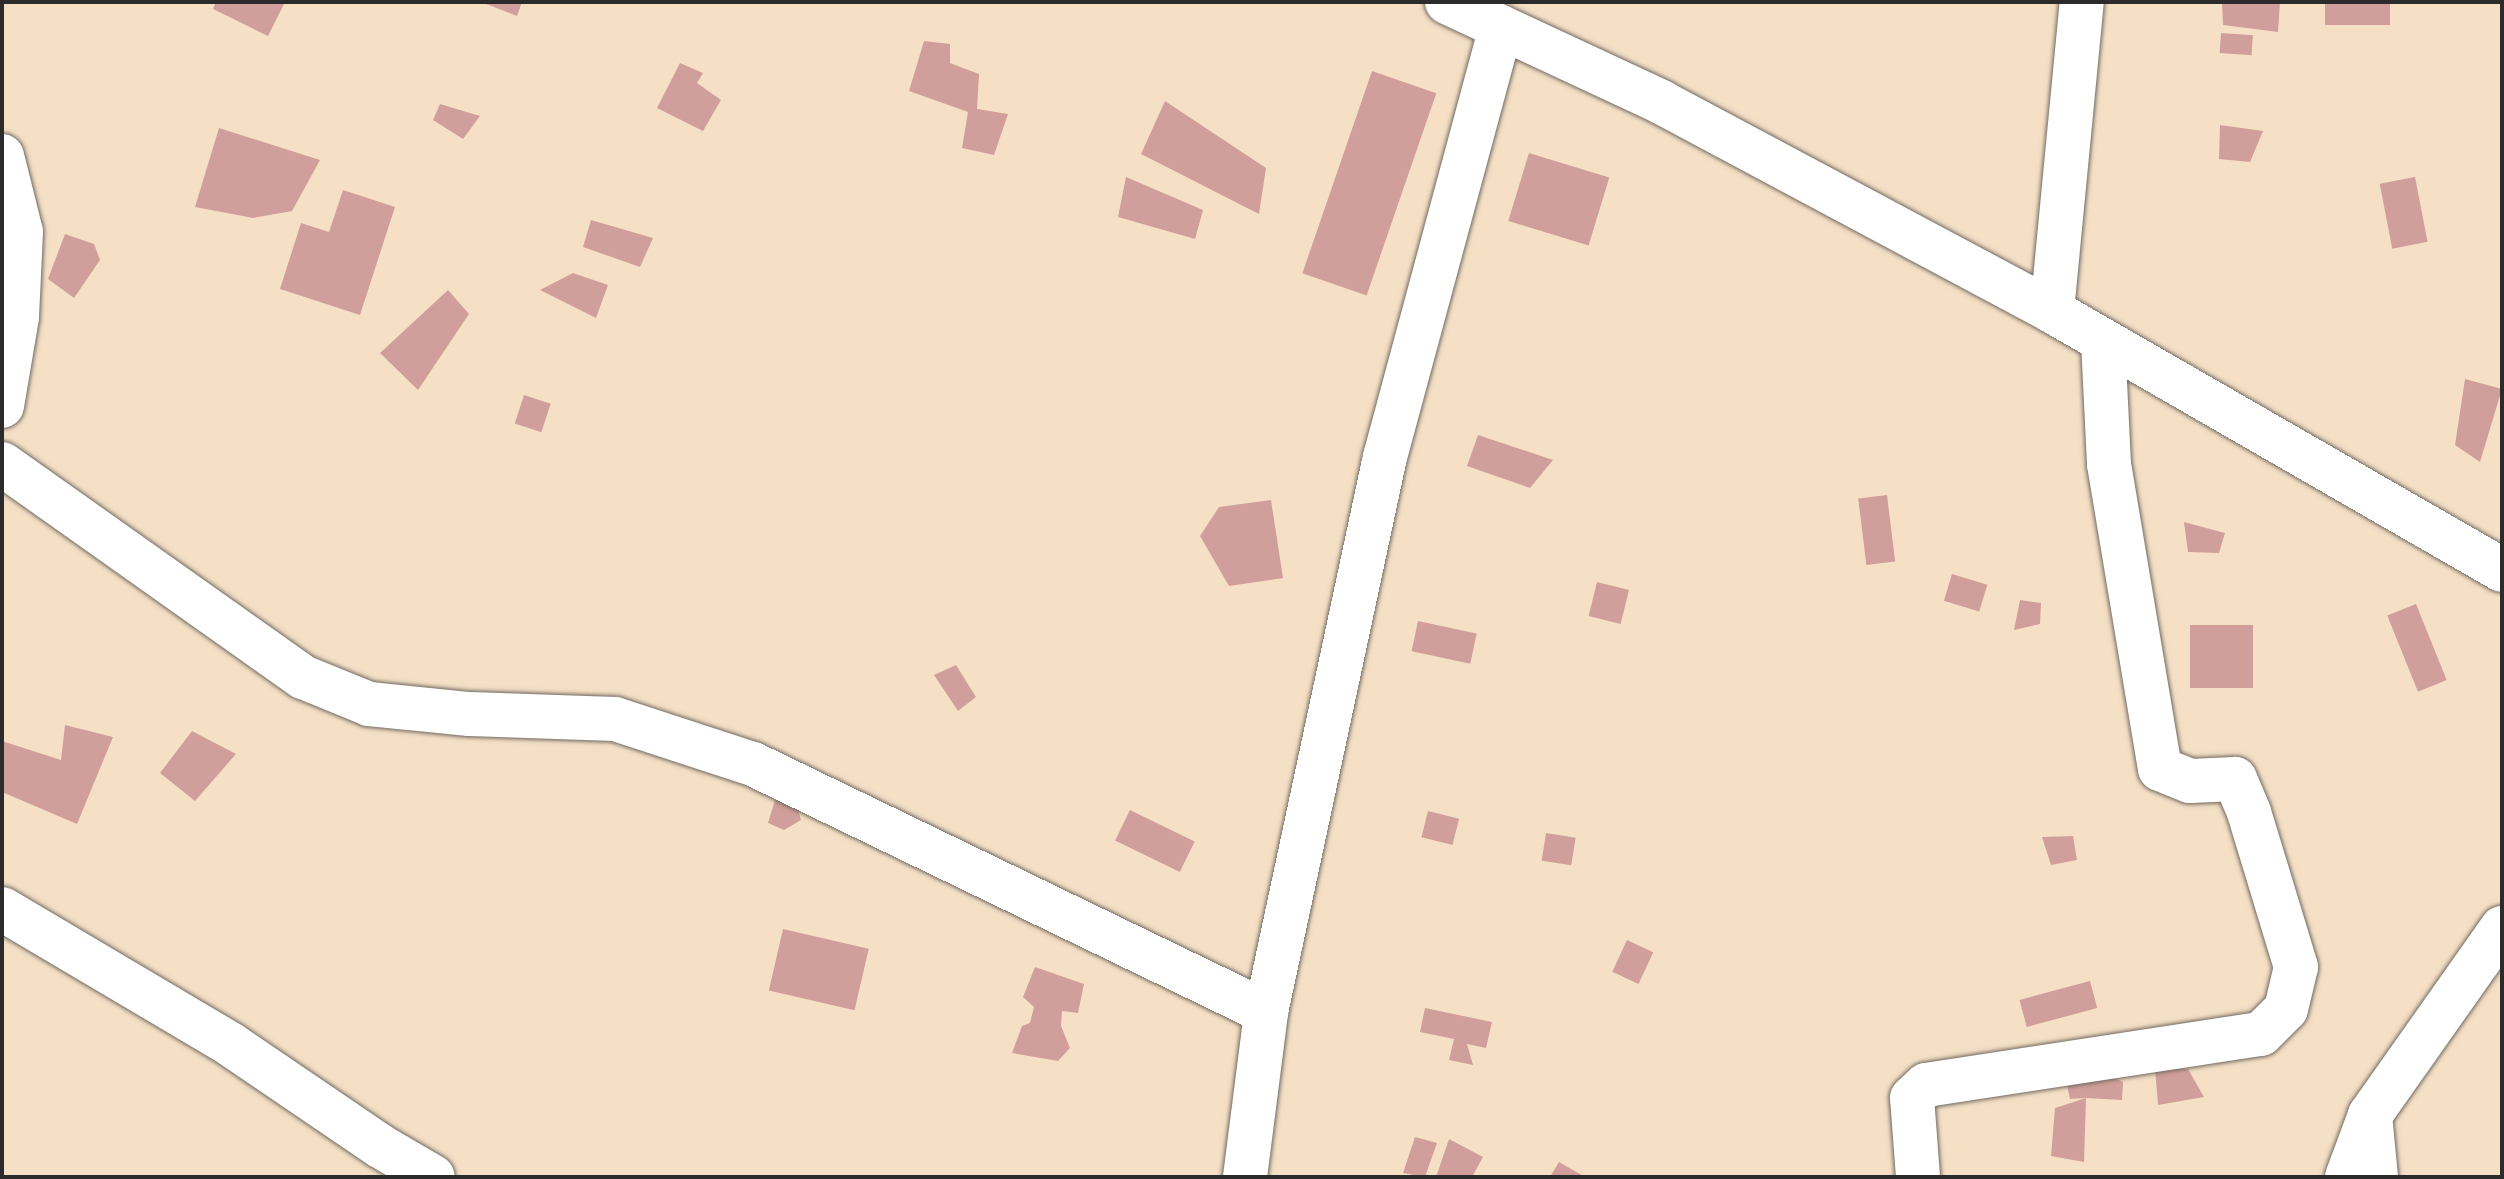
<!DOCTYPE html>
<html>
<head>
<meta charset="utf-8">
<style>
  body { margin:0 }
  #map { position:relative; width:2504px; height:1179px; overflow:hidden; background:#f5e0c6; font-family:Dekko,sans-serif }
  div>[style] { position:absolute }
  .building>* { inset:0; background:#d19f9b; transform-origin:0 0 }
  .roads { filter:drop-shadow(0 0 2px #726a61) drop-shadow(0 0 2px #726a61) }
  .street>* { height:44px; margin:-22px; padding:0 22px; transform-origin:22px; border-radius:22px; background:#fff }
  .secondary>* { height:44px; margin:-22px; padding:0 22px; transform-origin:22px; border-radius:22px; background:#fff }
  span { translate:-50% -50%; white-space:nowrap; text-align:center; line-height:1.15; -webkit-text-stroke:7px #fbf7ec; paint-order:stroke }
  .frame { position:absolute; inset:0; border:4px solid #2b2b2b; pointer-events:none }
</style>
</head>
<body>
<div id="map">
  <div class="building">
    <div style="clip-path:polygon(216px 2px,285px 2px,268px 36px,213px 9px)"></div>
    <div style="clip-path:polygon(481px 2px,522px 2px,517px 16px)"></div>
    <div style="clip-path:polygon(2222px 2px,2280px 2px,2278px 32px,2223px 25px)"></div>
    <div style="left:2325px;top:2px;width:65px;height:23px"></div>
    <div style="left:2221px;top:33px;width:32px;height:20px;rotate:4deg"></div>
    <div style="clip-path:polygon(924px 41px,950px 44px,950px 63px,979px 74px,977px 109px,1008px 114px,994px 155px,962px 148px,968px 112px,909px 91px)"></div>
    <div style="clip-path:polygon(680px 63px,703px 73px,697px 83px,721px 100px,703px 131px,657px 108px)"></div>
    <div style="left:1372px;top:71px;width:68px;height:214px;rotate:19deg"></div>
    <div style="clip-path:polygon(1165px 101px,1266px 168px,1259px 214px,1141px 154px)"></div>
    <div style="clip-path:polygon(440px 104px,480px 116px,463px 139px,433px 120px)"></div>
    <div style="clip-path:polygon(2220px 125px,2263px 131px,2250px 162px,2219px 159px)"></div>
    <div style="clip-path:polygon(219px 128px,320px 160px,292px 211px,253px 218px,195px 207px)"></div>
    <div style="left:1529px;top:153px;width:84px;height:71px;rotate:17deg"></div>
    <div style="clip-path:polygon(1126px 177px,1203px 210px,1195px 239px,1118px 217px)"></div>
    <div style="left:2415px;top:177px;width:66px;height:36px;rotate:79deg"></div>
    <div style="clip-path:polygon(343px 190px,395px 207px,360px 315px,280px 289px,301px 223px,329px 232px)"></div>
    <div style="clip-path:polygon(591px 220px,653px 238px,640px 267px,583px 247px)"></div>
    <div style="clip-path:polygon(65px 234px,94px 244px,100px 260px,74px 298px,48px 279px)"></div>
    <div style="clip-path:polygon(573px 273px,608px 285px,596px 318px,540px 290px)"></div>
    <div style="clip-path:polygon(448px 290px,469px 314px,418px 390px,380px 353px)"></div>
    <div style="clip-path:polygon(2465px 379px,2502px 389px,2480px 462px,2455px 445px)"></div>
    <div style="left:524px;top:395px;width:28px;height:30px;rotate:18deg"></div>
    <div style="clip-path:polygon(1478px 435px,1553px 460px,1530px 488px,1467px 466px)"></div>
    <div style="left:1887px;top:495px;width:67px;height:29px;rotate:83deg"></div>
    <div style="clip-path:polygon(1271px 500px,1283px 578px,1229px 586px,1200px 536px,1219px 507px)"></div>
    <div style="clip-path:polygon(2184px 522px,2225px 533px,2219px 553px,2188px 552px)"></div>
    <div style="left:1952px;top:574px;width:37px;height:28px;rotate:17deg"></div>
    <div style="left:1597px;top:582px;width:33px;height:35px;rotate:14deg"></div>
    <div style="clip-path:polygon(2020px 600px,2041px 603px,2040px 624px,2014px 630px)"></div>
    <div style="left:2416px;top:604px;width:82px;height:31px;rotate:68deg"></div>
    <div style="left:1418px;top:621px;width:60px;height:31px;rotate:12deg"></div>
    <div style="left:2190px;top:625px;width:63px;height:63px"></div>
    <div style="clip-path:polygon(956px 665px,976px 697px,958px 711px,934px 675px)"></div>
    <div style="clip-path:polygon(65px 725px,113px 737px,77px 824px,2px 792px,2px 741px,61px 760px)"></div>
    <div style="clip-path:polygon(192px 731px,236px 754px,195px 801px,160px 773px)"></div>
    <div style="clip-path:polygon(775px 800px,797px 806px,801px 820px,784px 830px,768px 823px)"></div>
    <div style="left:1130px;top:810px;width:72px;height:34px;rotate:26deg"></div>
    <div style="left:1428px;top:811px;width:32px;height:27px;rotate:14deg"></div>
    <div style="left:1546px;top:833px;width:30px;height:28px;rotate:9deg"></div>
    <div style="clip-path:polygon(2073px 836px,2077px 860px,2051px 865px,2042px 837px)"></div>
    <div style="left:783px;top:929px;width:88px;height:63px;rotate:13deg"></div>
    <div style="left:1627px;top:940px;width:29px;height:35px;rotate:25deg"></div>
    <div style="clip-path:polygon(1035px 967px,1084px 984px,1078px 1013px,1062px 1011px,1061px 1026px,1070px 1048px,1058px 1061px,1012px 1053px,1022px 1026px,1030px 1023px,1034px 1007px,1023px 997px)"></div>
    <div style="left:2090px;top:981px;width:28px;height:73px;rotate:75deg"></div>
    <div style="clip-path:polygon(1425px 1008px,1492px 1022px,1486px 1048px,1467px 1044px,1473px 1065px,1449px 1060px,1454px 1039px,1420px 1032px)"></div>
    <div style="clip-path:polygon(2155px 1069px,2188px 1069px,2204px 1097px,2158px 1105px)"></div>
    <div style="clip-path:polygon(2099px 1071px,2123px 1082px,2122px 1100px,2086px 1098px,2084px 1162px,2051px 1156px,2055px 1108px,2086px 1098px,2070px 1099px,2065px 1075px)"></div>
    <div style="clip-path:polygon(1415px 1137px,1437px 1143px,1425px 1177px,1403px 1173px)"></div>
    <div style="clip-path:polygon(1449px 1139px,1483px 1157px,1472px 1177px,1436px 1177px)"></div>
    <div style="clip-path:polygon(1559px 1162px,1585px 1177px,1550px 1177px)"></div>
  </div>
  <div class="roads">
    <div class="street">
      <div style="left:1447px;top:2px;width:236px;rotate:25deg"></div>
      <div style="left:1661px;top:102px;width:443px;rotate:28.1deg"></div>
      <div style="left:2052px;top:311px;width:519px;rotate:29.92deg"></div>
      <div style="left:2px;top:156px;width:78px;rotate:76deg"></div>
      <div style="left:21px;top:232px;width:85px;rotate:92.7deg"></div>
      <div style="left:17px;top:317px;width:90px;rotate:99.6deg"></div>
      <div style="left:2052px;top:311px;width:310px;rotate:-84.5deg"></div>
      <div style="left:2px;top:464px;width:369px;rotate:35.3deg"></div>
      <div style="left:303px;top:677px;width:71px;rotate:22.2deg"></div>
      <div style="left:369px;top:704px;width:101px;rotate:5.7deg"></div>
      <div style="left:470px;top:714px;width:145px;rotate:2deg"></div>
      <div style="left:615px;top:719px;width:145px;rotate:18.1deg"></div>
      <div style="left:753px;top:764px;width:570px;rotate:25.8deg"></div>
      <div style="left:2px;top:909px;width:265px;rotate:30.6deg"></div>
      <div style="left:230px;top:1044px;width:181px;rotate:34.2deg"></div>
      <div style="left:380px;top:1146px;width:61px;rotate:30.3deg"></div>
      <div style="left:2370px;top:1115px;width:62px;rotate:84.5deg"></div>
      <div style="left:1245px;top:1177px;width:166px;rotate:-82.7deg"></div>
      <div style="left:1266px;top:1012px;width:568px;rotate:-77.9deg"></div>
      <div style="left:1385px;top:457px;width:445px;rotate:-74.9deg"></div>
      <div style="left:1918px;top:1177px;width:79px;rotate:-94.3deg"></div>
      <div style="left:1912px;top:1098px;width:19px;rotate:-43deg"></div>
      <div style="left:1926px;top:1085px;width:339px;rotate:-8.7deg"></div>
      <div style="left:2261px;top:1034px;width:35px;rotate:-45deg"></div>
      <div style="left:2286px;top:1009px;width:43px;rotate:-76.6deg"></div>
      <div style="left:2296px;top:967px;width:162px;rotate:-106.9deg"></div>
      <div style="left:2249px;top:812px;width:36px;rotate:-113deg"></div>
      <div style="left:2235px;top:779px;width:45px;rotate:177.5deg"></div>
      <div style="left:2190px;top:781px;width:32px;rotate:-158deg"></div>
      <div style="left:2160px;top:769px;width:309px;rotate:-99.5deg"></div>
      <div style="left:2109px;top:464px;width:121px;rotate:-92.8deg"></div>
    </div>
    <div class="secondary">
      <div style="left:2347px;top:1177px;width:66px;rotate:-69.6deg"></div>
      <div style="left:2370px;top:1115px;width:229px;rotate:-54.8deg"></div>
    </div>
  </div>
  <div class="frame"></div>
</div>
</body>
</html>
